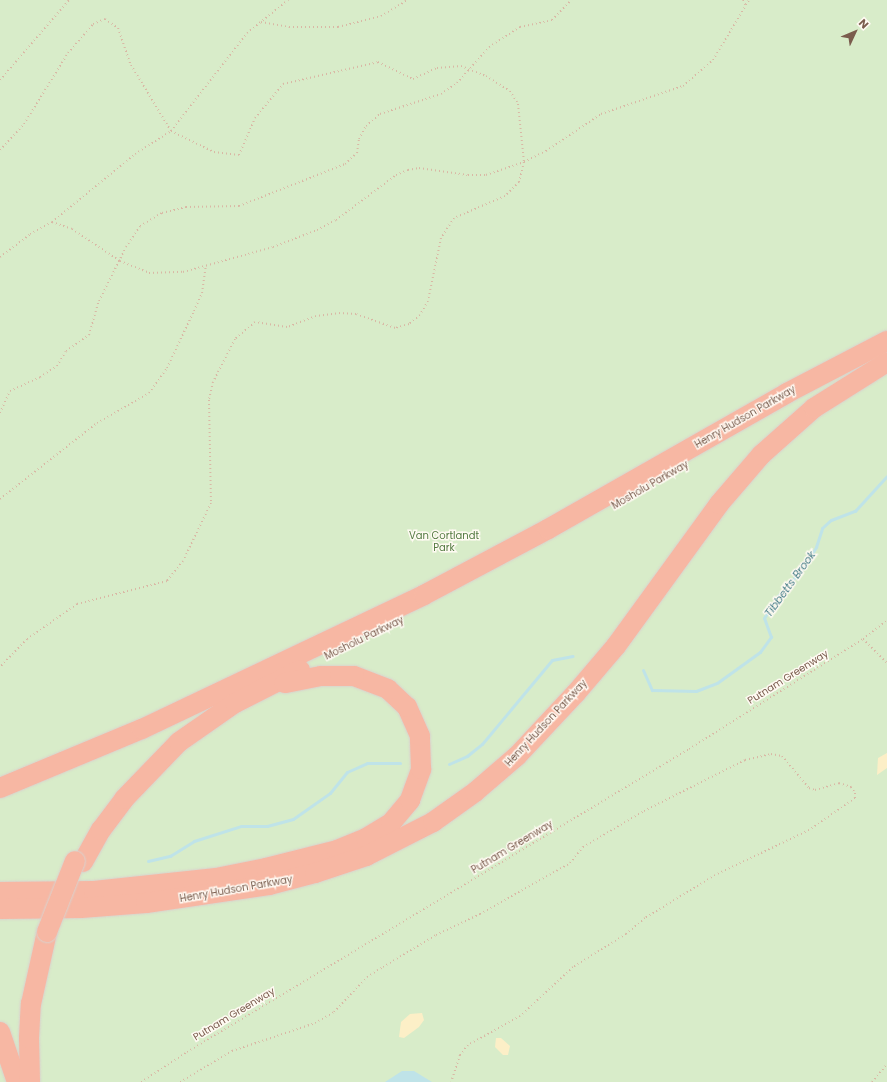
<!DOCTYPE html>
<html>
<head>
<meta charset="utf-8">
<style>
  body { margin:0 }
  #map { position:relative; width:887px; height:1082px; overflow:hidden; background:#fdf6ec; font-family:Poppins,sans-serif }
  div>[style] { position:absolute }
  .green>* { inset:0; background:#d8ecc9; transform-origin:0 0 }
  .sand>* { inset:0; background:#fcefc7 }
  .water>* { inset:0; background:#bfe3e8 }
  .stream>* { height:3px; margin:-1.5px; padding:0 1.5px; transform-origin:1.5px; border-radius:1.5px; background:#bfe3e8 }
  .path>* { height:2px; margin-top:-1px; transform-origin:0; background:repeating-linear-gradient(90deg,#d9b8a5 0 1px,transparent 0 4px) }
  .roads { filter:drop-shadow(0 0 1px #dad1cd) drop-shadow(0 0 1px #dad1cd) }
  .highway>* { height:20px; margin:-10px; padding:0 10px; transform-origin:10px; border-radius:10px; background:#f7b7a3 }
  .bridges { filter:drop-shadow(0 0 1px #dad1cd) drop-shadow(0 0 1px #dad1cd) }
  .highway-bridge>* { height:20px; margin:-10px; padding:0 10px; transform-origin:10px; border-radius:10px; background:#f7b7a3 }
  span { translate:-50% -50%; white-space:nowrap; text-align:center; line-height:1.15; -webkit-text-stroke:3px #fffaf3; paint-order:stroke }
  .street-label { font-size:10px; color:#7a5c4d }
  .park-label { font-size:10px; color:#537a41 }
  .water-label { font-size:11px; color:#437c86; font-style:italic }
  .north { position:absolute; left:835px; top:12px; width:40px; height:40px; -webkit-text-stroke:3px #fffaf3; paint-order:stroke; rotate:46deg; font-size:11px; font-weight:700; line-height:16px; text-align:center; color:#7a5c4d }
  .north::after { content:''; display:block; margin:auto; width:14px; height:18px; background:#7a5c4d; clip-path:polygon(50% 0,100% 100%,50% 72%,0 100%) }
</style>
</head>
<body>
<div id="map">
  <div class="green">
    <div style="left:0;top:0;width:887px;height:1082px"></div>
  </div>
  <div class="sand">
    <div style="clip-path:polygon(887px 753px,887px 768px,877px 775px,878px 758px)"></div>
    <div style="clip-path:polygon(422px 1013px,424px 1020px,419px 1027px,404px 1038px,399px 1037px,401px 1022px,410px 1014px)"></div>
    <div style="clip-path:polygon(496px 1038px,501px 1038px,510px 1046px,508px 1055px,503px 1055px,495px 1047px)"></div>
  </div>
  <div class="water">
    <div style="clip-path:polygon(402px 1071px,414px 1071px,432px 1082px,385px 1082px)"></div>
  </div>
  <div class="stream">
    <div style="left:643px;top:670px;width:22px;rotate:66deg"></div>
    <div style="left:652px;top:690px;width:44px;rotate:1.3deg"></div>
    <div style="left:696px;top:691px;width:22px;rotate:-21deg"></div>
    <div style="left:717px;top:683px;width:53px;rotate:-35.8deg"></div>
    <div style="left:760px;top:652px;width:19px;rotate:-54deg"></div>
    <div style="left:771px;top:637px;width:20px;rotate:-110deg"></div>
    <div style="left:764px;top:618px;width:26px;rotate:-58deg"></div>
    <div style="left:778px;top:596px;width:38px;rotate:-48deg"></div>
    <div style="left:803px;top:568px;width:25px;rotate:-58deg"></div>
    <div style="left:816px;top:547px;width:20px;rotate:-72deg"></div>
    <div style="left:822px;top:528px;width:12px;rotate:-42deg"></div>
    <div style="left:831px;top:520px;width:26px;rotate:-21deg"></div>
    <div style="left:855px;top:511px;width:47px;rotate:-47.6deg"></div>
    <div style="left:449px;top:764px;width:20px;rotate:-24deg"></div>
    <div style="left:467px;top:756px;width:19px;rotate:-39deg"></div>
    <div style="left:482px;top:744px;width:109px;rotate:-50.2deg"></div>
    <div style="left:552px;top:660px;width:21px;rotate:-11deg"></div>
    <div style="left:148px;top:861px;width:23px;rotate:-13deg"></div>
    <div style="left:170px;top:856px;width:28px;rotate:-32deg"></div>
    <div style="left:194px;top:841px;width:49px;rotate:-17.7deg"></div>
    <div style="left:241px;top:826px;width:26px"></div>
    <div style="left:267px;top:826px;width:27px;rotate:-15deg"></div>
    <div style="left:293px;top:819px;width:45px;rotate:-35.1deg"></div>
    <div style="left:330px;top:793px;width:27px;rotate:-51deg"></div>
    <div style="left:347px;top:772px;width:22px;rotate:-24deg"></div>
    <div style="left:367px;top:763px;width:33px"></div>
  </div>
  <div class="path">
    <div style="left:743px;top:0;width:7px;rotate:63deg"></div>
    <div style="left:261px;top:22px;width:28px;rotate:10deg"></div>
    <div style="left:289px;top:27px;width:49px"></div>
    <div style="left:338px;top:27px;width:44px;rotate:-14.3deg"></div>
    <div style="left:381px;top:16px;width:31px;rotate:-31deg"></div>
    <div style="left:0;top:80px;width:106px;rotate:-49.2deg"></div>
    <div style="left:0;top:150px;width:35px;rotate:-47deg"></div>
    <div style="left:24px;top:124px;width:84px;rotate:-58.2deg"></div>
    <div style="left:68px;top:53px;width:38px;rotate:-49deg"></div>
    <div style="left:93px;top:24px;width:13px;rotate:-23deg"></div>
    <div style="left:105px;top:19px;width:16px;rotate:35deg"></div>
    <div style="left:118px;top:28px;width:39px;rotate:71deg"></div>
    <div style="left:131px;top:65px;width:77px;rotate:58.8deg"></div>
    <div style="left:171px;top:131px;width:48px;rotate:26deg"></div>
    <div style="left:214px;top:152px;width:25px;rotate:7deg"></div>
    <div style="left:239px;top:155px;width:40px;rotate:-66.6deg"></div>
    <div style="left:255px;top:118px;width:44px;rotate:-50.5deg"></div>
    <div style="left:283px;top:84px;width:98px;rotate:-13deg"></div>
    <div style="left:378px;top:62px;width:39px;rotate:26deg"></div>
    <div style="left:413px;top:79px;width:26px;rotate:-25deg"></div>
    <div style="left:437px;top:68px;width:24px;rotate:-5deg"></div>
    <div style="left:461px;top:66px;width:27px;rotate:22deg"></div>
    <div style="left:486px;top:76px;width:28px;rotate:32deg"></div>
    <div style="left:510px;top:91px;width:15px;rotate:58deg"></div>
    <div style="left:518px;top:104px;width:58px;rotate:84.1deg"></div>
    <div style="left:524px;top:162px;width:21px;rotate:104deg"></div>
    <div style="left:519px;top:182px;width:20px;rotate:135deg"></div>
    <div style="left:505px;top:196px;width:56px;rotate:156.7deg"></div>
    <div style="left:454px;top:218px;width:24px;rotate:123deg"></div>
    <div style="left:441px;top:238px;width:64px;rotate:101.7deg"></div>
    <div style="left:428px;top:301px;width:16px;rotate:120deg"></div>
    <div style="left:420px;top:315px;width:14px;rotate:141deg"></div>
    <div style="left:409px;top:324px;width:15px;rotate:164deg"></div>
    <div style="left:395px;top:328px;width:41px;rotate:-160.3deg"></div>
    <div style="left:356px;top:314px;width:16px;rotate:-176deg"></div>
    <div style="left:340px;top:313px;width:24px;rotate:173deg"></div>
    <div style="left:316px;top:316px;width:31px;rotate:159deg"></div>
    <div style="left:287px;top:327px;width:32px;rotate:-171deg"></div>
    <div style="left:255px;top:322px;width:26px;rotate:140deg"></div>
    <div style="left:235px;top:339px;width:48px;rotate:117.1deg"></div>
    <div style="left:213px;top:382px;width:18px;rotate:103deg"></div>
    <div style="left:209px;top:400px;width:103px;rotate:88.9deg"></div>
    <div style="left:211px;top:503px;width:64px;rotate:115.8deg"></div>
    <div style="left:183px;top:561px;width:26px;rotate:129deg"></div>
    <div style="left:167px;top:581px;width:93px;rotate:165.7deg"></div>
    <div style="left:77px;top:604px;width:61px;rotate:145deg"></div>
    <div style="left:27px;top:639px;width:39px;rotate:134deg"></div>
    <div style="left:52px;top:222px;width:21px;rotate:19deg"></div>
    <div style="left:72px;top:229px;width:58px;rotate:33.7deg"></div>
    <div style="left:120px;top:261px;width:31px;rotate:22deg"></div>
    <div style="left:149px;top:273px;width:34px;rotate:-2deg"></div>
    <div style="left:183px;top:272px;width:93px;rotate:-15.5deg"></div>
    <div style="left:273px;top:247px;width:47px;rotate:-21.1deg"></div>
    <div style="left:317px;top:230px;width:21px;rotate:-28deg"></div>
    <div style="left:336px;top:220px;width:75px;rotate:-36.9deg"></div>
    <div style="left:396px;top:175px;width:13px;rotate:-23deg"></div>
    <div style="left:408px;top:170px;width:11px;rotate:-10deg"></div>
    <div style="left:419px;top:168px;width:49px;rotate:8.1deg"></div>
    <div style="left:468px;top:175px;width:18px"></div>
    <div style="left:486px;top:175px;width:40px;rotate:-18.9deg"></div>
    <div style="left:524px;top:162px;width:25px;rotate:-27deg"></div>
    <div style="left:546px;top:151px;width:66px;rotate:-33.9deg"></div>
    <div style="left:601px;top:114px;width:87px;rotate:-18.9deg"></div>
    <div style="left:683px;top:86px;width:40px;rotate:-41deg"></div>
    <div style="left:713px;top:60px;width:70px;rotate:-59deg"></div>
    <div style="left:0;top:257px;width:38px;rotate:-37deg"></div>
    <div style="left:30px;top:234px;width:25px;rotate:-29deg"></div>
    <div style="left:52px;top:222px;width:107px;rotate:-39.3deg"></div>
    <div style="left:135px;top:154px;width:43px;rotate:-32.6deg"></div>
    <div style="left:171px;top:131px;width:124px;rotate:-52.2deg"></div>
    <div style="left:247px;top:33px;width:53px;rotate:-38.8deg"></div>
    <div style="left:0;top:413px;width:24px;rotate:-66deg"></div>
    <div style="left:10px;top:391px;width:33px;rotate:-25deg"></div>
    <div style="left:40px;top:377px;width:20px;rotate:-33deg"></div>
    <div style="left:57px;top:366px;width:17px;rotate:-59deg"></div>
    <div style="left:66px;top:351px;width:28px;rotate:-35deg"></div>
    <div style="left:89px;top:335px;width:35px;rotate:-74deg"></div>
    <div style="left:99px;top:301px;width:60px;rotate:-63.4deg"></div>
    <div style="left:126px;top:247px;width:25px;rotate:-56deg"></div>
    <div style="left:140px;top:226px;width:26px;rotate:-31deg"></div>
    <div style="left:162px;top:213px;width:25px;rotate:-14deg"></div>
    <div style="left:186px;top:207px;width:53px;rotate:-1.1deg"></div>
    <div style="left:239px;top:206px;width:114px;rotate:-21.6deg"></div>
    <div style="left:345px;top:164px;width:16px;rotate:-43deg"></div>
    <div style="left:357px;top:153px;width:14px;rotate:-82deg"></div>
    <div style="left:359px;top:139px;width:15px;rotate:-62deg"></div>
    <div style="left:366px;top:126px;width:18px;rotate:-41deg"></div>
    <div style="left:380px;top:114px;width:64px;rotate:-18.2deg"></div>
    <div style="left:441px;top:94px;width:19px;rotate:-35deg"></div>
    <div style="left:457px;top:83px;width:48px;rotate:-48.4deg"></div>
    <div style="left:489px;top:47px;width:37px;rotate:-33deg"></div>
    <div style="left:520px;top:27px;width:33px;rotate:-12deg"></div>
    <div style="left:552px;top:20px;width:28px;rotate:-46deg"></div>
    <div style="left:0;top:499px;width:123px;rotate:-38.1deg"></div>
    <div style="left:97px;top:423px;width:60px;rotate:-30deg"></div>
    <div style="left:149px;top:393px;width:31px;rotate:-54deg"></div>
    <div style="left:167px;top:368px;width:63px;rotate:-64.7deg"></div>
    <div style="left:194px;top:311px;width:20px;rotate:-66deg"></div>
    <div style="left:202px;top:293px;width:27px;rotate:-82deg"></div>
    <div style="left:863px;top:639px;width:34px;rotate:45deg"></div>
    <div style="left:141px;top:1082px;width:55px;rotate:-33.1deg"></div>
    <div style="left:187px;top:1052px;width:586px;rotate:-31.11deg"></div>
    <div style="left:689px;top:749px;width:206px;rotate:-32.3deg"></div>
    <div style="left:863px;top:639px;width:31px;rotate:-38deg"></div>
    <div style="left:180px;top:1082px;width:61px;rotate:-30.8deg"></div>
    <div style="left:232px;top:1051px;width:88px;rotate:-18.6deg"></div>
    <div style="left:315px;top:1023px;width:22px;rotate:-30deg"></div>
    <div style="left:334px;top:1012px;width:48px;rotate:-46.7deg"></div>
    <div style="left:367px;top:977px;width:19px;rotate:-32deg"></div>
    <div style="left:383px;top:967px;width:62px;rotate:-31.1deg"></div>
    <div style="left:436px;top:935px;width:49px;rotate:-25.5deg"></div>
    <div style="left:480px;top:914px;width:103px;rotate:-29.5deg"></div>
    <div style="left:570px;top:863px;width:21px;rotate:-51deg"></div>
    <div style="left:583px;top:847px;width:71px;rotate:-30.5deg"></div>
    <div style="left:644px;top:811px;width:113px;rotate:-26.8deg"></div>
    <div style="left:745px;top:760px;width:27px;rotate:-13deg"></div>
    <div style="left:771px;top:754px;width:11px;rotate:10deg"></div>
    <div style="left:782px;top:756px;width:42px;rotate:49.8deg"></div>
    <div style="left:809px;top:788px;width:6px;rotate:18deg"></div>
    <div style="left:815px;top:790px;width:25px;rotate:-16deg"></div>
    <div style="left:839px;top:783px;width:13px;rotate:18deg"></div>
    <div style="left:851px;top:787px;width:7px;rotate:56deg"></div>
    <div style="left:855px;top:793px;width:5px;rotate:90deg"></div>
    <div style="left:855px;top:798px;width:56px;rotate:145.2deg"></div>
    <div style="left:809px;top:830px;width:104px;rotate:154.4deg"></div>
    <div style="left:715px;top:875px;width:82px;rotate:148.4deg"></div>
    <div style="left:645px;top:918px;width:25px;rotate:140deg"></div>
    <div style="left:626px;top:934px;width:62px;rotate:148.1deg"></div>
    <div style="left:573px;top:967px;width:72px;rotate:137.2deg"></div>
    <div style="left:520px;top:1016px;width:60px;rotate:150.9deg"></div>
    <div style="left:468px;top:1045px;width:13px;rotate:129deg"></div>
    <div style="left:460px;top:1055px;width:28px;rotate:108deg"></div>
    <div style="left:872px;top:1082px;width:23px;rotate:-50deg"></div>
  </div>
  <div class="roads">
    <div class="highway">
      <div style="left:0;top:788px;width:154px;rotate:-22.6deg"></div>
      <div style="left:142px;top:729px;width:312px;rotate:-25.4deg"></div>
      <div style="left:424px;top:595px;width:140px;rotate:-28deg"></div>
      <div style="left:548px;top:529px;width:275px;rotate:-29.6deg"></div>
      <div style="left:787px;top:393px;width:113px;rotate:-27.5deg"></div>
      <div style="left:83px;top:862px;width:37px;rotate:-61deg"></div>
      <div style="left:101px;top:830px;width:39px;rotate:-53deg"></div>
      <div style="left:124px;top:799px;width:79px;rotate:-46deg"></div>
      <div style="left:179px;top:742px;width:68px;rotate:-34.9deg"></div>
      <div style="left:235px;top:703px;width:73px;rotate:-26.9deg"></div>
      <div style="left:0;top:892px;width:94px;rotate:-0.6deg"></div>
      <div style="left:94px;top:891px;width:123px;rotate:-6.1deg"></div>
      <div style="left:216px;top:878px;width:51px;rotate:-11.3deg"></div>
      <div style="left:266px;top:868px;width:73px;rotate:-14.2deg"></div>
      <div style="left:337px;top:850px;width:31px;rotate:-22deg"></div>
      <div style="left:366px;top:838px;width:29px;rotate:-31deg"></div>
      <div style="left:391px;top:823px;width:30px;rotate:-50deg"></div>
      <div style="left:410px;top:800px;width:33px;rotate:-70deg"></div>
      <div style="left:421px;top:769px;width:33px;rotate:-92deg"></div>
      <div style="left:420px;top:736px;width:32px;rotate:-114deg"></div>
      <div style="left:407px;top:707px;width:26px;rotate:-137deg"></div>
      <div style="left:388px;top:689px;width:36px;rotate:-159deg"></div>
      <div style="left:354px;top:676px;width:33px;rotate:180deg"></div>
      <div style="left:321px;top:676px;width:37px;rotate:169deg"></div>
      <div style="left:0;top:909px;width:81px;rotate:-0.7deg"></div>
      <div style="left:81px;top:908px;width:65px;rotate:-4.4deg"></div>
      <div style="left:146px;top:903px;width:124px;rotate:-8.3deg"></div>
      <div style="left:269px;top:885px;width:48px;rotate:-14.6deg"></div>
      <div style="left:315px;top:873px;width:54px;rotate:-18.4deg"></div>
      <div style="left:366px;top:856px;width:75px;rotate:-26.9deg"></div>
      <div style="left:433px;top:822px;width:52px;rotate:-35.5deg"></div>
      <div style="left:475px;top:792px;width:55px;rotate:-40.6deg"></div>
      <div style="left:517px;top:756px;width:86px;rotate:-46.9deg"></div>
      <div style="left:576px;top:693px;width:62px;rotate:-49.6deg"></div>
      <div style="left:616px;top:646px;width:175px;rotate:-54deg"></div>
      <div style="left:719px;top:504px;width:65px;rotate:-49.4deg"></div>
      <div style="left:761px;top:455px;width:71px;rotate:-41.6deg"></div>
      <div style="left:814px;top:408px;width:86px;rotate:-32.2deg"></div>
      <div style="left:0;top:1032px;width:53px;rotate:71.2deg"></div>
      <div style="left:30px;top:1082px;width:44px;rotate:-91.3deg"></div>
      <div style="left:29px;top:1038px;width:34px;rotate:-87deg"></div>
      <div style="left:31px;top:1004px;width:74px;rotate:-77.5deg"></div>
    </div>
  </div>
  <div class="bridges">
    <div class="highway-bridge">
      <div style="left:47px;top:932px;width:76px;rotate:-68.5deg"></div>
    </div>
  </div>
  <div class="street-label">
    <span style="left:745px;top:417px;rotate:-30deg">Henry Hudson Parkway</span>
    <span style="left:650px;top:485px;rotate:-30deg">Mosholu Parkway</span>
    <span style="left:364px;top:638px;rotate:-26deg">Mosholu Parkway</span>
    <span style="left:788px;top:677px;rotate:-32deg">Putnam Greenway</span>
    <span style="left:546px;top:723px;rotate:-47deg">Henry Hudson Parkway</span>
    <span style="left:512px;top:847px;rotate:-31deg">Putnam Greenway</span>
    <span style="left:236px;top:889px;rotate:-10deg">Henry Hudson Parkway</span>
    <span style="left:234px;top:1014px;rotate:-31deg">Putnam Greenway</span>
  </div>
  <div class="park-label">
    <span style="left:444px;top:541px">Van Cortlandt<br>Park</span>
  </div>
  <div class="water-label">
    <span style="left:790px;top:584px;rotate:-54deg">Tibbetts Brook</span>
  </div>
  <div class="north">N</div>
</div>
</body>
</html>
